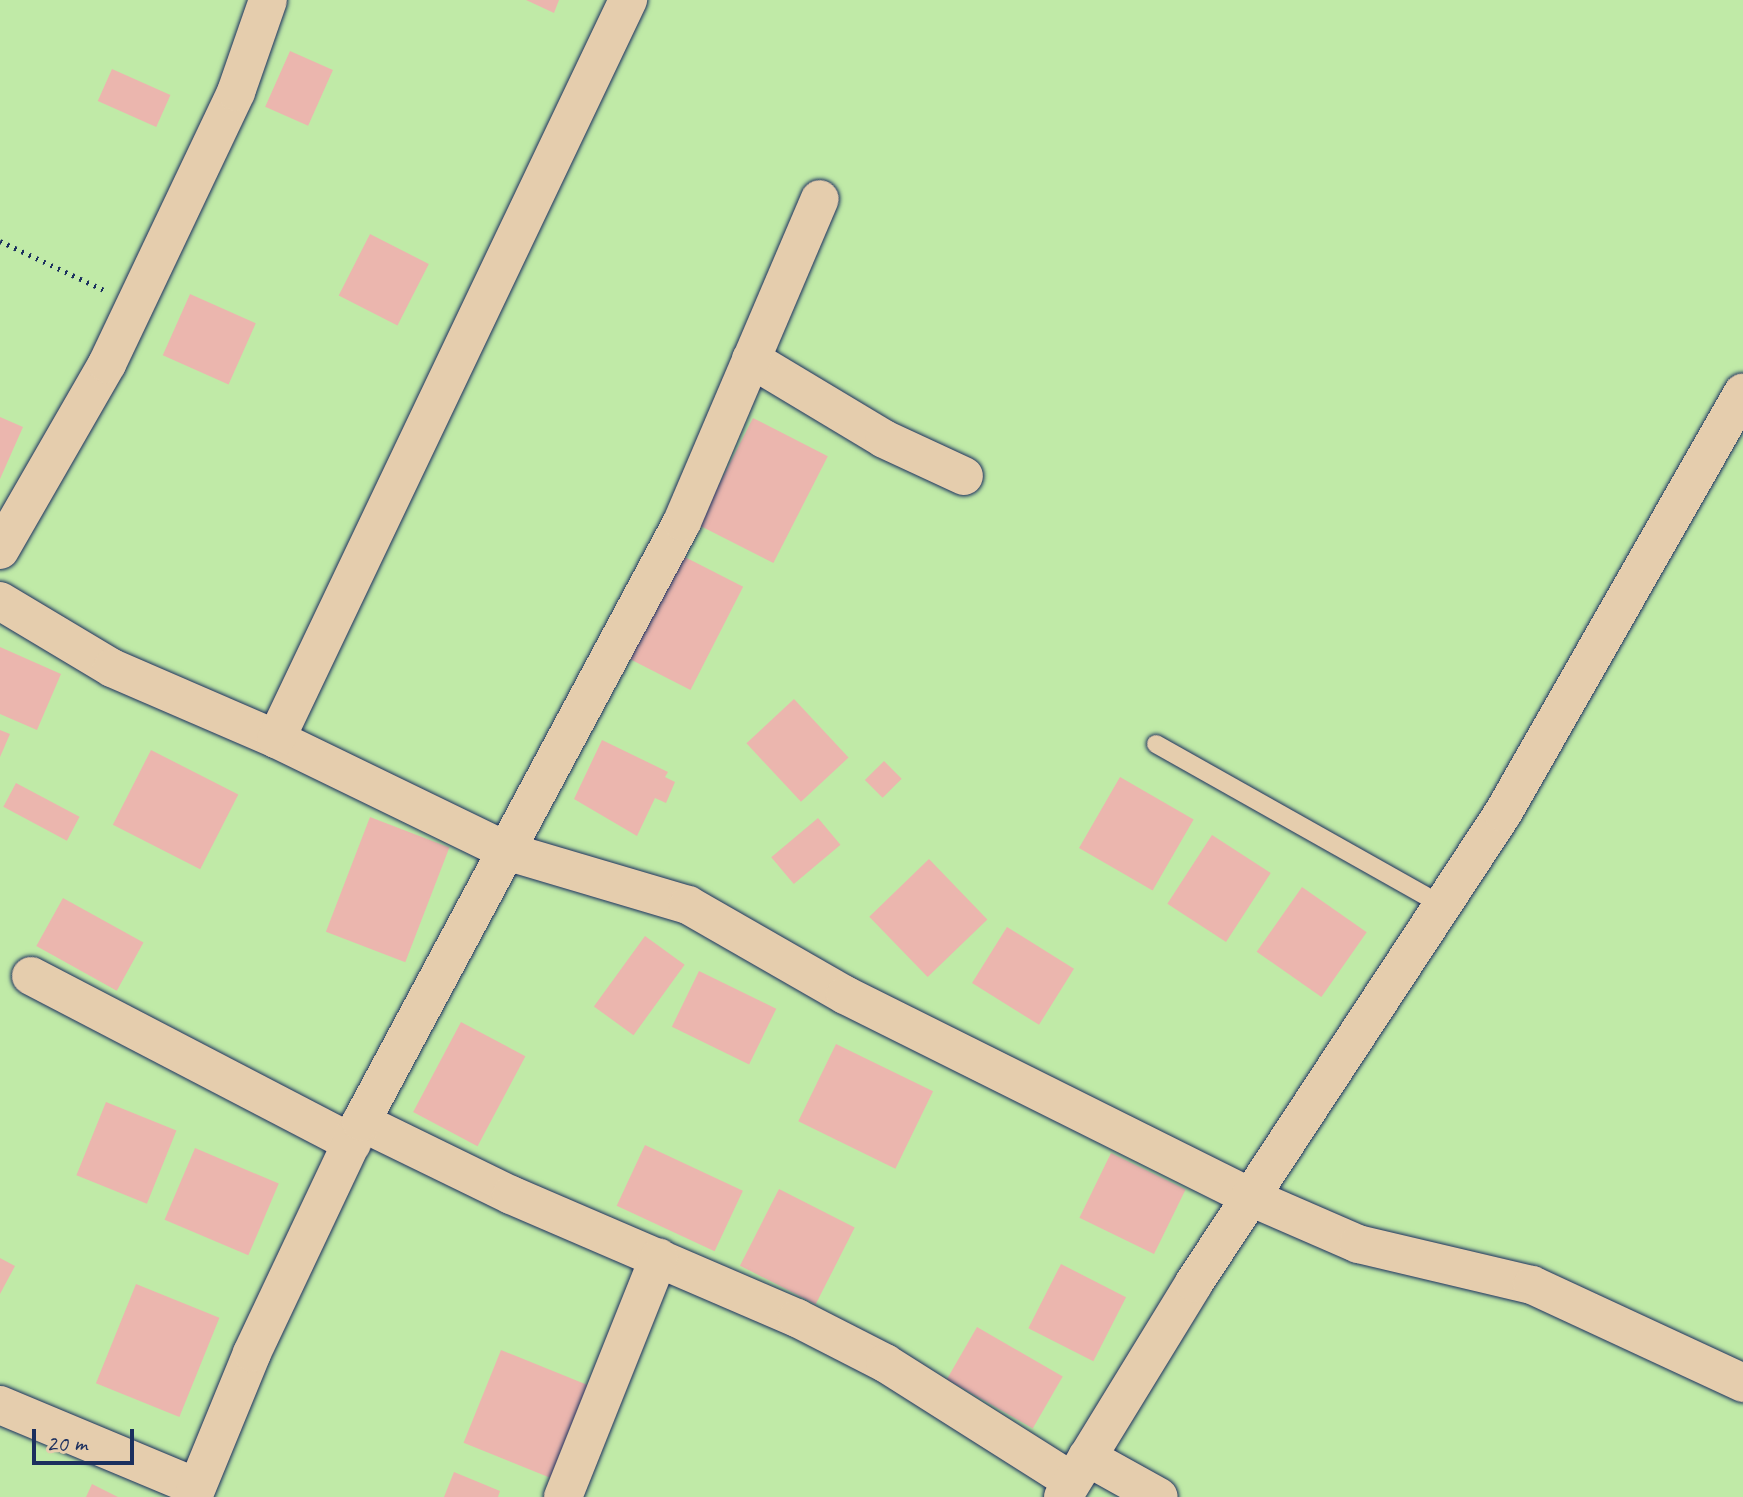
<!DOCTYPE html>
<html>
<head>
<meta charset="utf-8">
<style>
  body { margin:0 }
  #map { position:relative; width:1743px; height:1497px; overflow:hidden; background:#eacbaf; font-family:Caveat,sans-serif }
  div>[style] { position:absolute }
  .green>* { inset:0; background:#c0eaa7; transform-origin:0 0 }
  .building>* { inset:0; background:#ebb6ae; transform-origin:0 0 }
  .path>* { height:5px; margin-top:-2.5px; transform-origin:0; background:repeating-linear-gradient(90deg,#1b2f5e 0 2px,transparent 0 8px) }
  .roads { filter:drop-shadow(0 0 2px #1b2f5e) drop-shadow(0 0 2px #1b2f5e) }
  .service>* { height:18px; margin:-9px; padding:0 9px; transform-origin:9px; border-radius:9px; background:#e5cdad }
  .minor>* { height:38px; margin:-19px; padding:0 19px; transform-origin:19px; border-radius:19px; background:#e5cdad }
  span { translate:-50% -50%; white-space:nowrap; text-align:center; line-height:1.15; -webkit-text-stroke:6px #e5cdad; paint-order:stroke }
  .scale { position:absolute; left:32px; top:1429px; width:102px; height:36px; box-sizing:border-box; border:4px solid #1b2f5e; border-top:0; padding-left:10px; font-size:24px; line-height:28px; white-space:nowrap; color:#1b2f5e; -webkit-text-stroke:6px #e5cdad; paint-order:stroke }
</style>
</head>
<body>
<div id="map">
  <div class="green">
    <div style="left:0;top:0;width:1743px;height:1497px"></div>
  </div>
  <div class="building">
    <div style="clip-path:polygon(526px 0,559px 0,554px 13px)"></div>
    <div style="left:290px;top:51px;width:47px;height:61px;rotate:24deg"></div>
    <div style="left:112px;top:69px;width:64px;height:35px;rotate:24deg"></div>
    <div style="left:370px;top:234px;width:66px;height:69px;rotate:27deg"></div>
    <div style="left:190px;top:294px;width:72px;height:67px;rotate:24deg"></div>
    <div style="clip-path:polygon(0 417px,23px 427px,0 479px)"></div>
    <div style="left:753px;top:418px;width:84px;height:120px;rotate:27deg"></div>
    <div style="left:679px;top:554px;width:72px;height:116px;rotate:27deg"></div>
    <div style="clip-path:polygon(0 647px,61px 674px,37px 730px,0 714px)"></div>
    <div style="left:794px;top:699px;width:80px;height:65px;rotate:47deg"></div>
    <div style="clip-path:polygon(0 730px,10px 734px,0 757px)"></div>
    <div style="clip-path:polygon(602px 740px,668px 772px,665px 777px,675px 782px,666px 803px,655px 798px,637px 836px,574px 799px)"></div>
    <div style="left:151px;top:750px;width:98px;height:84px;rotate:27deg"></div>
    <div style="left:884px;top:761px;width:25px;height:27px;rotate:45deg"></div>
    <div style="left:1120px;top:777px;width:85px;height:82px;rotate:30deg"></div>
    <div style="left:16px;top:783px;width:72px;height:27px;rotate:28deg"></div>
    <div style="left:370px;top:817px;width:85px;height:123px;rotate:21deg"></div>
    <div style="left:818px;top:818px;width:35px;height:61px;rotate:50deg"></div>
    <div style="left:1212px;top:835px;width:70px;height:82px;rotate:33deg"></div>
    <div style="left:929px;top:859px;width:84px;height:83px;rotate:46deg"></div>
    <div style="left:1302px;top:887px;width:79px;height:79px;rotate:35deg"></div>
    <div style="left:63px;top:898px;width:92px;height:55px;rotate:29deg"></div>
    <div style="left:1007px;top:927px;width:79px;height:66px;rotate:32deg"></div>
    <div style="left:645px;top:936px;width:49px;height:87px;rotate:36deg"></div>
    <div style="left:699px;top:971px;width:86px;height:62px;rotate:26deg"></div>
    <div style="left:461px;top:1022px;width:73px;height:102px;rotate:28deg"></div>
    <div style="left:836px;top:1044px;width:108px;height:86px;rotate:26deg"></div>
    <div style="left:106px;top:1102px;width:76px;height:79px;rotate:22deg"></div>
    <div style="left:645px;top:1145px;width:108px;height:67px;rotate:25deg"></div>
    <div style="left:195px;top:1148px;width:91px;height:78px;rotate:23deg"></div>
    <div style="left:1111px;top:1153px;width:83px;height:72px;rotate:26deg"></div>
    <div style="left:779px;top:1189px;width:85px;height:86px;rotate:27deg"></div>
    <div style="clip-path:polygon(0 1258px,15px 1266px,0 1294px)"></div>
    <div style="left:1061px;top:1264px;width:73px;height:72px;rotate:27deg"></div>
    <div style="left:136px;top:1284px;width:90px;height:107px;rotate:22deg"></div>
    <div style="left:977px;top:1327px;width:99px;height:60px;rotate:30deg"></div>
    <div style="left:501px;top:1350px;width:98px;height:100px;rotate:22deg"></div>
    <div style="clip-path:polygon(454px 1472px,500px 1491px,498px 1497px,444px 1497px)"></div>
    <div style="clip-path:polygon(92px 1484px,118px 1497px,86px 1497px)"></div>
  </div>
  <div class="path">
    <div style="left:0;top:241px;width:115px;rotate:25.2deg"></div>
  </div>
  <div class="roads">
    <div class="service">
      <div style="left:1156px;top:744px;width:328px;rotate:29.4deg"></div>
    </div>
    <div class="minor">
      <div style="left:751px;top:359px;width:155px;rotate:31deg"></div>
      <div style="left:884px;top:439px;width:88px;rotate:24.8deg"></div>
      <div style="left:0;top:550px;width:215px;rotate:-60.1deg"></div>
      <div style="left:107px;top:364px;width:301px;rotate:-64.6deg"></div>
      <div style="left:236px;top:92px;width:97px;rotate:-70.8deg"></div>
      <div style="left:0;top:601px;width:131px;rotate:30.9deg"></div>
      <div style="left:112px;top:668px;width:179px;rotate:23.4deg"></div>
      <div style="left:276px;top:739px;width:259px;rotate:25.9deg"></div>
      <div style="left:509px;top:852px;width:187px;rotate:16.5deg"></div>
      <div style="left:688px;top:905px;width:181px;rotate:29.8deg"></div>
      <div style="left:845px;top:995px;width:453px;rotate:26.5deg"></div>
      <div style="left:1250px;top:1197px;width:118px;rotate:23.5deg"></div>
      <div style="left:1358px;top:1244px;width:179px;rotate:13.3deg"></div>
      <div style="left:1532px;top:1285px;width:233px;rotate:24.9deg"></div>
      <div style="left:276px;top:739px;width:819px;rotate:-64.53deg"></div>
      <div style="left:31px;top:976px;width:362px;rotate:27.5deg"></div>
      <div style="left:361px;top:1122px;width:167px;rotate:26deg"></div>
      <div style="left:511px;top:1195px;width:311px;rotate:23.3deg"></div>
      <div style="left:797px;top:1318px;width:99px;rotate:27.1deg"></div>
      <div style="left:885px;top:1363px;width:221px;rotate:32.3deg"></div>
      <div style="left:0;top:1405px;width:212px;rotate:22.7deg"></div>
      <div style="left:1087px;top:1457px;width:82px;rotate:29.1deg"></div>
      <div style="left:193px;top:1497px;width:156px;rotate:-67.7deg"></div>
      <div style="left:252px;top:1353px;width:255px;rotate:-64.7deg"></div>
      <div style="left:361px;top:1122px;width:680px;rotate:-61.85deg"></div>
      <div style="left:682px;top:522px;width:351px;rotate:-66.9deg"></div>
      <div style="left:563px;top:1497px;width:258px;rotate:-68.2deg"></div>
      <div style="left:1063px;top:1497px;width:251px;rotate:-58.5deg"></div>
      <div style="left:1194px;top:1283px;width:562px;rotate:-56.68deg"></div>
      <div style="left:1503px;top:813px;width:484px;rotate:-60.3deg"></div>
    </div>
  </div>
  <div class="scale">20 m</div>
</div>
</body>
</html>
